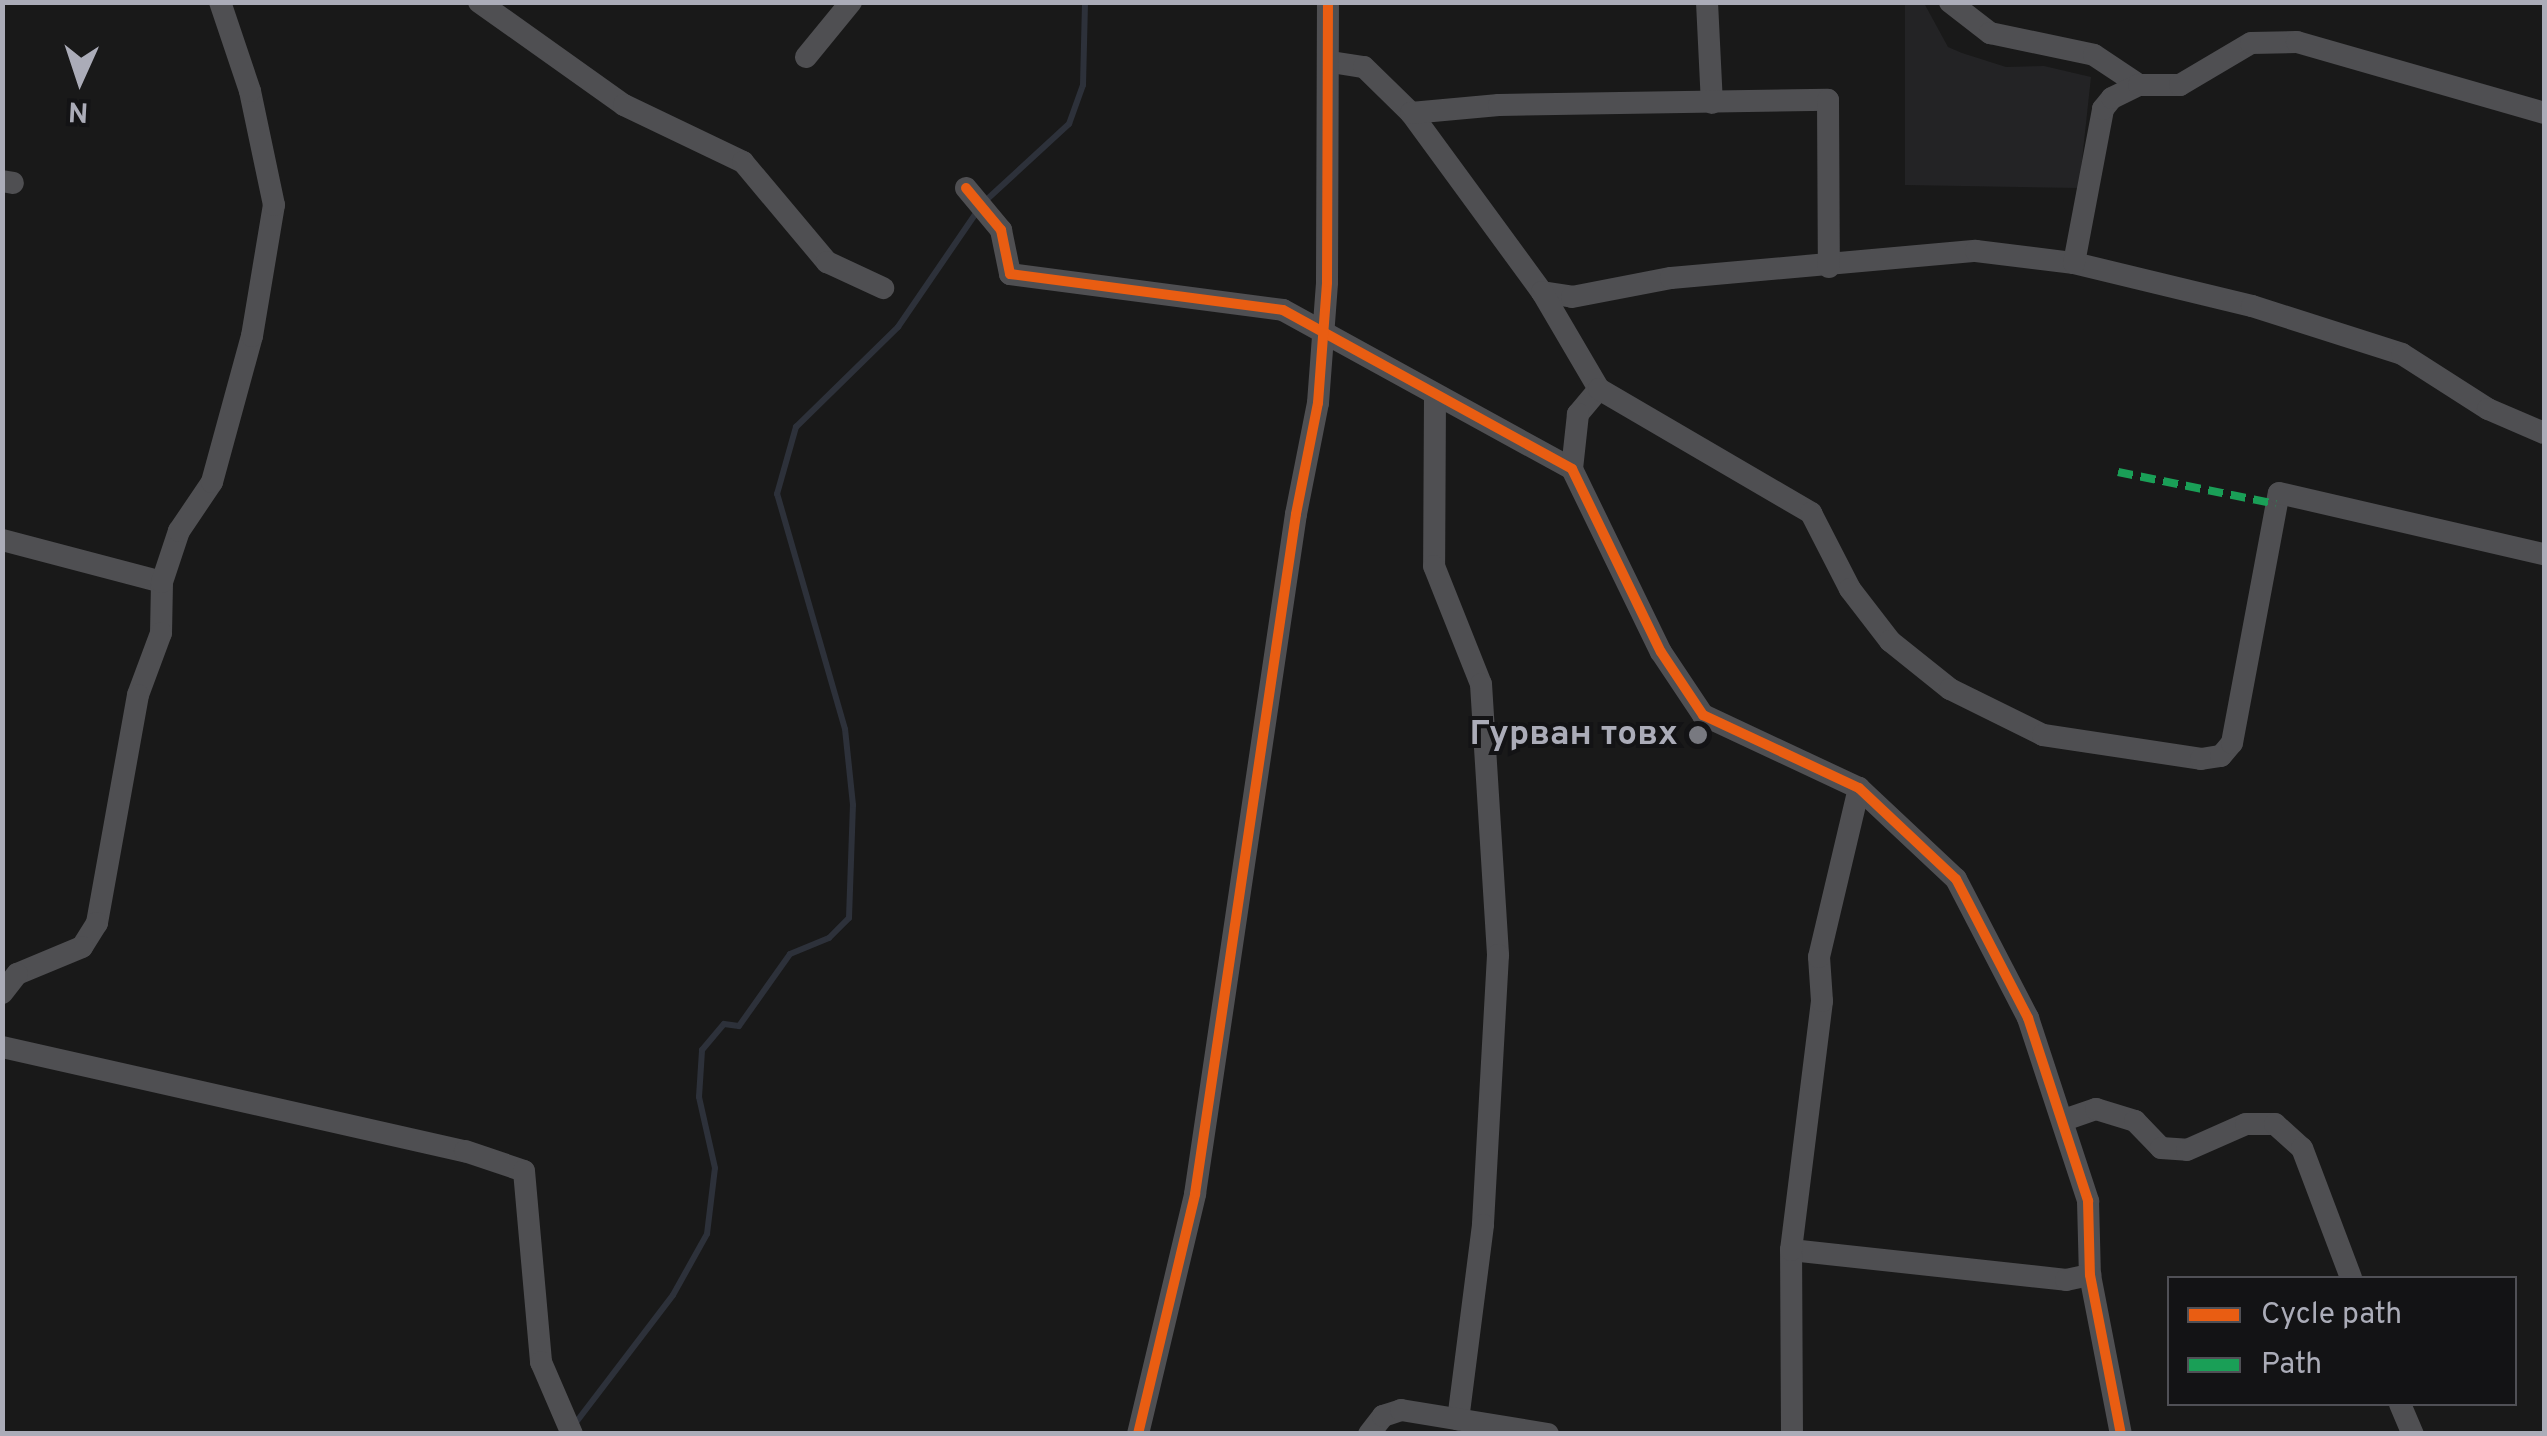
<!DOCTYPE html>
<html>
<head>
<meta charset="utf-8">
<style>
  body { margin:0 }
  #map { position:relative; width:2547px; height:1436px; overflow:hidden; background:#191919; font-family:Overpass,sans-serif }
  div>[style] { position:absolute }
  .built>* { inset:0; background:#232325 }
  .stream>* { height:6px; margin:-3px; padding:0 3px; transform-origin:3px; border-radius:3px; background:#2d313a }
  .minor>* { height:22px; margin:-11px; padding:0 11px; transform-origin:11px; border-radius:11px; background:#4f4f52 }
  .quiet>* { height:8px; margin-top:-4px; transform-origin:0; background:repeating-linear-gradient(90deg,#1a9f57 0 15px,transparent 0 23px) }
  .cycleway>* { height:10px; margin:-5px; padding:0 5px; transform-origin:5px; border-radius:5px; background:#e95d12 }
  .dots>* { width:28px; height:28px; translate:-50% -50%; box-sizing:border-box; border:5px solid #131315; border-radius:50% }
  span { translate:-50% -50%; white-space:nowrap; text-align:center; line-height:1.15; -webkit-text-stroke:8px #131315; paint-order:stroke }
  .poi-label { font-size:35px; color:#abacb8; font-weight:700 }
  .right { translate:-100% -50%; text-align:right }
  .frame { position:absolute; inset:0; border:5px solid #abacb8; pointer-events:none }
  .legend { position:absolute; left:2167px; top:1276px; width:350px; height:130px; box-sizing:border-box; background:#131315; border:2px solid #505056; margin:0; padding:12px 18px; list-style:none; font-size:30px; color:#abacb8 }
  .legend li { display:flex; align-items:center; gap:20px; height:50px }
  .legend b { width:50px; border:2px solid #505056 }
  .north { position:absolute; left:30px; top:30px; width:100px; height:100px; -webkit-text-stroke:8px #131315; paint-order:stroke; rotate:183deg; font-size:28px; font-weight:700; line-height:40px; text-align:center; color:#abacb8 }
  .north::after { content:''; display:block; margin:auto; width:35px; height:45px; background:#abacb8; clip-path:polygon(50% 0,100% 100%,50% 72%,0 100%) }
</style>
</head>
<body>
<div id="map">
  <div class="built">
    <div style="clip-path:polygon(1905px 2px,1924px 3px,1948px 47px,1962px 53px,2006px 67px,2044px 66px,2091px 77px,2079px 188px,1905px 185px)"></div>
  </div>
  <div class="stream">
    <div style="left:574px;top:1425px;width:163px;rotate:-52.7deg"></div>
    <div style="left:673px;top:1295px;width:70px;rotate:-60.9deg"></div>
    <div style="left:707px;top:1234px;width:66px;rotate:-83.1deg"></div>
    <div style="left:715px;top:1168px;width:73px;rotate:-102.7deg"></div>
    <div style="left:699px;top:1097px;width:47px;rotate:-86.3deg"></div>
    <div style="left:702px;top:1050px;width:34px;rotate:-50deg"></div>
    <div style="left:724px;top:1024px;width:15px;rotate:8deg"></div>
    <div style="left:739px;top:1026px;width:88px;rotate:-54.7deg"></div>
    <div style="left:790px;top:954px;width:42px;rotate:-22.3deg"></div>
    <div style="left:829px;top:938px;width:28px;rotate:-45deg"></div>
    <div style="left:849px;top:918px;width:113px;rotate:-88deg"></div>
    <div style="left:853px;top:805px;width:76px;rotate:-96deg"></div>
    <div style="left:845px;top:729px;width:245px;rotate:-106.1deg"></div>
    <div style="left:777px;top:494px;width:70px;rotate:-74.2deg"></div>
    <div style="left:796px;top:427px;width:143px;rotate:-44.4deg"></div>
    <div style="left:898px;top:327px;width:150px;rotate:-55.6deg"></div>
    <div style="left:983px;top:203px;width:117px;rotate:-42.6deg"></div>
    <div style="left:1069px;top:124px;width:41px;rotate:-70.3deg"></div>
    <div style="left:1083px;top:85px;width:83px;rotate:-88.6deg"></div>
  </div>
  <div class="minor">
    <div style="left:479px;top:2px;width:178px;rotate:35.4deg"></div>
    <div style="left:624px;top:105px;width:132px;rotate:25.6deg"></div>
    <div style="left:743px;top:162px;width:131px;rotate:50deg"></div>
    <div style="left:827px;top:262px;width:62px;rotate:24.9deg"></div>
    <div style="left:1707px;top:2px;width:101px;rotate:87.2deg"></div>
    <div style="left:1950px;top:2px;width:51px;rotate:37.8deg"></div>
    <div style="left:1990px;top:33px;width:106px;rotate:11.9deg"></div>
    <div style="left:2094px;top:55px;width:54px;rotate:33.7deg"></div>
    <div style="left:806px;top:57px;width:71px;rotate:-50.7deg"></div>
    <div style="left:1331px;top:62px;width:33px;rotate:9deg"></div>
    <div style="left:1364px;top:67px;width:66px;rotate:44.4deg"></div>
    <div style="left:1411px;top:113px;width:222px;rotate:53.8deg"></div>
    <div style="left:1542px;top:292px;width:30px;rotate:9deg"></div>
    <div style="left:1572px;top:297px;width:101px;rotate:-10.9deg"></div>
    <div style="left:1671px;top:278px;width:306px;rotate:-5.1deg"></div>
    <div style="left:1976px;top:251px;width:99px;rotate:7deg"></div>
    <div style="left:2074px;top:263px;width:183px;rotate:13.6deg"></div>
    <div style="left:2252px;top:306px;width:157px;rotate:17.7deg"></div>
    <div style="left:2402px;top:354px;width:102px;rotate:32.6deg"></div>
    <div style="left:2488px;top:409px;width:61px;rotate:23.2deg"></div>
    <div style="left:1411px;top:113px;width:88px;rotate:-5.2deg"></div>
    <div style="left:1499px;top:105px;width:329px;rotate:-0.9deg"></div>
    <div style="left:1828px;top:100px;width:167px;rotate:89.7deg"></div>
    <div style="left:2px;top:181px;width:11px;rotate:10deg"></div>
    <div style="left:966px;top:188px;width:55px;rotate:50.2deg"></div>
    <div style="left:1001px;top:230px;width:45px;rotate:78.4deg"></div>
    <div style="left:1010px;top:274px;width:275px;rotate:7.5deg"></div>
    <div style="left:1283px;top:310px;width:330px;rotate:28.8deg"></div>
    <div style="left:1572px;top:469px;width:203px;rotate:64.1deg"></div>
    <div style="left:1661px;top:652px;width:76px;rotate:56.3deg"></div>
    <div style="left:1703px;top:715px;width:172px;rotate:25.1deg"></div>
    <div style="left:1859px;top:788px;width:133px;rotate:43.2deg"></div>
    <div style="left:1956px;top:879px;width:157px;rotate:62.6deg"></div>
    <div style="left:2028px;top:1018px;width:193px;rotate:71.8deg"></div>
    <div style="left:2088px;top:1201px;width:74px;rotate:88.5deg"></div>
    <div style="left:2090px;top:1275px;width:162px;rotate:79deg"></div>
    <div style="left:2074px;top:263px;width:157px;rotate:-79.3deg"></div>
    <div style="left:2103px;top:109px;width:14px;rotate:-51deg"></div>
    <div style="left:2112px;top:98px;width:30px;rotate:-26deg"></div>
    <div style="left:2139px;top:85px;width:41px"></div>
    <div style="left:2180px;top:85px;width:82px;rotate:-30.6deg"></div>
    <div style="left:2251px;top:43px;width:46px;rotate:-1.2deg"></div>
    <div style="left:2297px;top:42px;width:257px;rotate:16deg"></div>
    <div style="left:1542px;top:292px;width:113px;rotate:59.6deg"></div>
    <div style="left:1599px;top:389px;width:33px;rotate:130deg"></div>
    <div style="left:1578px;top:414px;width:55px;rotate:96.2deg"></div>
    <div style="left:1599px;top:389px;width:246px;rotate:30.3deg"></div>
    <div style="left:1811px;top:513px;width:85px;rotate:62.8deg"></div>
    <div style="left:1850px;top:589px;width:66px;rotate:52.4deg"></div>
    <div style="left:1890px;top:641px;width:77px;rotate:38.7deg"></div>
    <div style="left:1950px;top:689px;width:104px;rotate:26.3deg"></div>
    <div style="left:2043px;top:735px;width:160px;rotate:8.6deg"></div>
    <div style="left:2201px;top:759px;width:20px;rotate:-9deg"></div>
    <div style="left:2221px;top:756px;width:17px;rotate:-50deg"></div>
    <div style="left:2232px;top:743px;width:254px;rotate:-79.4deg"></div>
    <div style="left:2279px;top:493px;width:272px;rotate:13deg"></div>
    <div style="left:1435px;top:396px;width:170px;rotate:90.3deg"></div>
    <div style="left:1434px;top:566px;width:127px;rotate:68.3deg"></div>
    <div style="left:1481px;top:684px;width:272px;rotate:86.4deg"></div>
    <div style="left:1498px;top:955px;width:270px;rotate:93.2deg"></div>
    <div style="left:1483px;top:1225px;width:196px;rotate:97.3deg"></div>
    <div style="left:2px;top:540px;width:165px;rotate:14.7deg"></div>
    <div style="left:162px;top:582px;width:51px;rotate:91.1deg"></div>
    <div style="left:161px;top:633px;width:66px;rotate:110.4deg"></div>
    <div style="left:138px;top:695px;width:232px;rotate:100.2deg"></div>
    <div style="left:97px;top:923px;width:28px;rotate:122deg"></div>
    <div style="left:82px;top:947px;width:70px;rotate:157.4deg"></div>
    <div style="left:17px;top:974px;width:24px;rotate:128deg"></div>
    <div style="left:162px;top:582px;width:54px;rotate:-71.6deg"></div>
    <div style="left:179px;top:531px;width:59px;rotate:-56deg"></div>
    <div style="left:212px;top:482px;width:151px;rotate:-74.7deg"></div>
    <div style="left:252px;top:336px;width:133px;rotate:-80.5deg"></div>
    <div style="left:274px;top:205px;width:116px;rotate:-101.9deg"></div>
    <div style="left:250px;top:91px;width:94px;rotate:-108.6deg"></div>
    <div style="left:2px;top:1047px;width:475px;rotate:12.7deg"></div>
    <div style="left:465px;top:1151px;width:62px;rotate:18.7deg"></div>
    <div style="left:524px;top:1171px;width:192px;rotate:84.9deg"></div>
    <div style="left:541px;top:1362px;width:78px;rotate:66.7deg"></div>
    <div style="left:2064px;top:1120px;width:34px;rotate:-19deg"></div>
    <div style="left:2096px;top:1109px;width:41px;rotate:17.1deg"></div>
    <div style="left:2135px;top:1121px;width:37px;rotate:46deg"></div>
    <div style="left:2161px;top:1148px;width:26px;rotate:4deg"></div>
    <div style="left:2187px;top:1150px;width:64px;rotate:-23.8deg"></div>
    <div style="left:2246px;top:1124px;width:29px"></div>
    <div style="left:2275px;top:1124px;width:36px;rotate:42deg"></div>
    <div style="left:2302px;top:1148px;width:139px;rotate:69.3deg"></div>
    <div style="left:1791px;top:1250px;width:277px;rotate:6.2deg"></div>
    <div style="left:2066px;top:1280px;width:25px;rotate:-12deg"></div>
    <div style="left:2400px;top:1404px;width:33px;rotate:67deg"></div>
    <div style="left:1138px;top:1434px;width:247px;rotate:-76.6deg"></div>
    <div style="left:1195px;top:1194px;width:687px;rotate:-81.55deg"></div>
    <div style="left:1296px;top:514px;width:113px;rotate:-78.8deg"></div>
    <div style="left:1318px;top:403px;width:121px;rotate:-85.7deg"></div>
    <div style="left:1327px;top:282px;width:280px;rotate:-89.8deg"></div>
    <div style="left:1369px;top:1434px;width:23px;rotate:-52deg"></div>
    <div style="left:1383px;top:1416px;width:19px;rotate:-18deg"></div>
    <div style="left:1401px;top:1410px;width:149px;rotate:9.3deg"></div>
    <div style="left:1792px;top:1434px;width:184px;rotate:-90.3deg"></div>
    <div style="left:1791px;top:1250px;width:251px;rotate:-82.9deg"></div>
    <div style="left:1822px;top:1001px;width:44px;rotate:-93.9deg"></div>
    <div style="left:1819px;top:957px;width:174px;rotate:-76.7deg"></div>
  </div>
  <div class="quiet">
    <div style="left:2118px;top:472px;width:161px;rotate:11.4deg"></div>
  </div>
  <div class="cycleway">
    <div style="left:966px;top:188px;width:55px;rotate:50.2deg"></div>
    <div style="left:1001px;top:230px;width:45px;rotate:78.4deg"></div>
    <div style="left:1010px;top:274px;width:275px;rotate:7.5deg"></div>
    <div style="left:1283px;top:310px;width:330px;rotate:28.8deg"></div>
    <div style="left:1572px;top:469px;width:203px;rotate:64.1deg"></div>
    <div style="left:1661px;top:652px;width:76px;rotate:56.3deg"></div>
    <div style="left:1703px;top:715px;width:172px;rotate:25.1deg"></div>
    <div style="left:1859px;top:788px;width:133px;rotate:43.2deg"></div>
    <div style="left:1956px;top:879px;width:157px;rotate:62.6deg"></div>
    <div style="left:2028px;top:1018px;width:193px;rotate:71.8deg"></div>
    <div style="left:2088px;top:1201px;width:74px;rotate:88.5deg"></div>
    <div style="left:2090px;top:1275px;width:162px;rotate:79deg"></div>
    <div style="left:1138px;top:1434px;width:247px;rotate:-76.6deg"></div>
    <div style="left:1195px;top:1194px;width:687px;rotate:-81.55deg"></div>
    <div style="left:1296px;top:514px;width:113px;rotate:-78.8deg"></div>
    <div style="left:1318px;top:403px;width:121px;rotate:-85.7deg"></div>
    <div style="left:1327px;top:282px;width:280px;rotate:-89.8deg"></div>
  </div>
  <div class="dots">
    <div style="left:1698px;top:735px;background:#787980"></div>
  </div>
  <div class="poi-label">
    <span class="right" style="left:1678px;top:735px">Гурван товх</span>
  </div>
  <div class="frame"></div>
  <ul class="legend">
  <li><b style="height:12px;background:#e95d12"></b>Cycle path</li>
  <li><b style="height:12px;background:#1a9f57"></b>Path</li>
  </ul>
  <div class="north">N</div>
</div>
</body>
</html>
